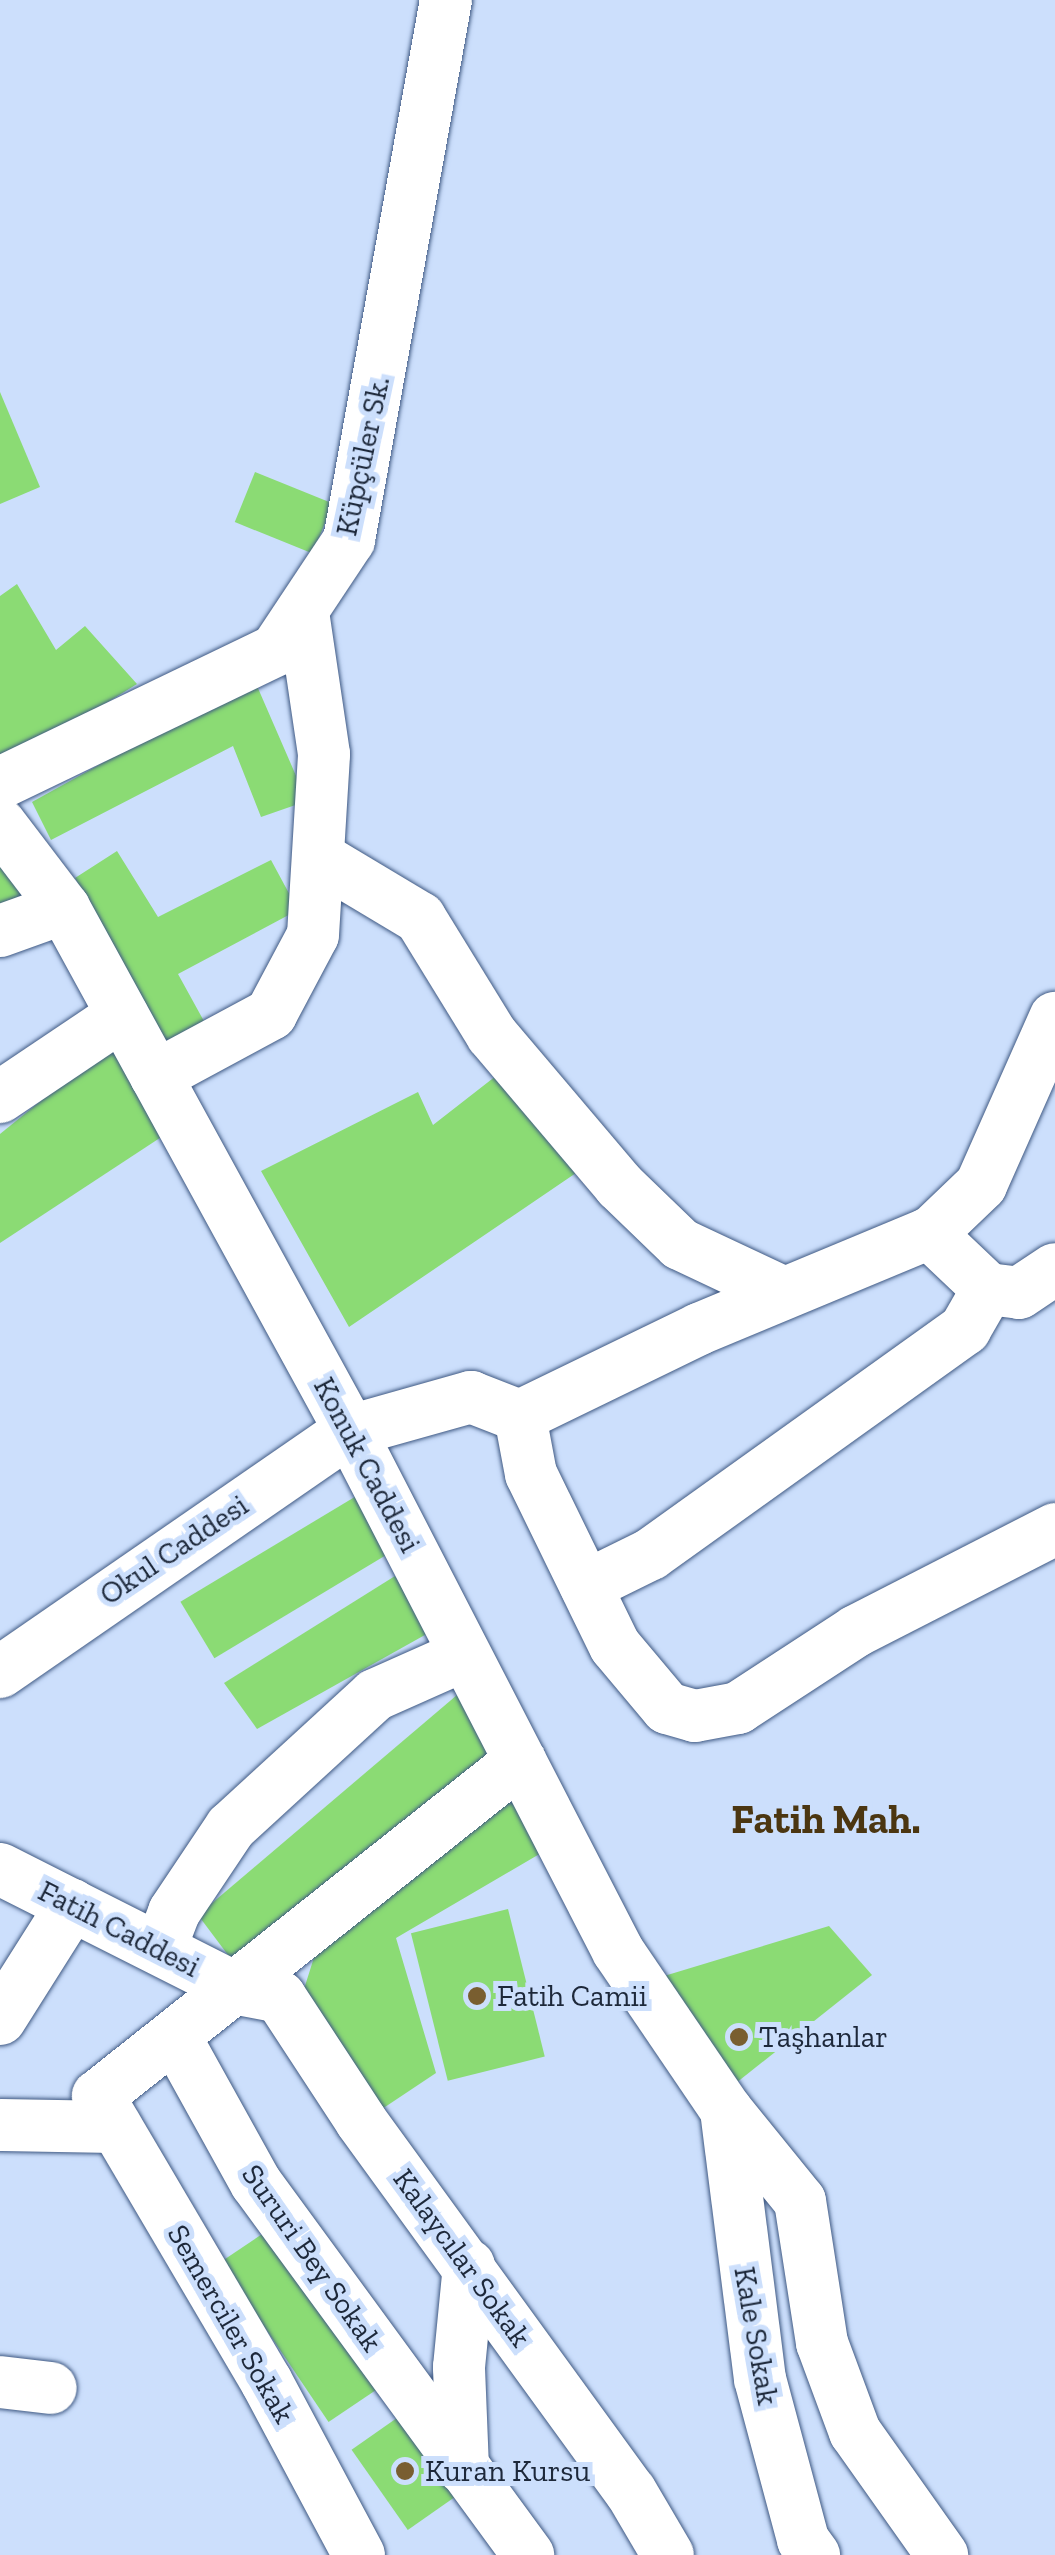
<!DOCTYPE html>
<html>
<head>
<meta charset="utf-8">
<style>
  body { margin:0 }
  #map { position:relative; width:1055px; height:2555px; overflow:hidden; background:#ccdffc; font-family:"Zilla Slab",serif }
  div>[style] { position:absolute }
  .building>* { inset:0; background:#8bdb74; transform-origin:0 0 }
  .roads { filter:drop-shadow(0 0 2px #3f5983) drop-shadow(0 0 2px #3f5983) }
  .minor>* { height:52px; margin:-26px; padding:0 26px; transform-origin:26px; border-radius:26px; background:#fff }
  .dots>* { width:28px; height:28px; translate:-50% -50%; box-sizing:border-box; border:5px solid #ccdffc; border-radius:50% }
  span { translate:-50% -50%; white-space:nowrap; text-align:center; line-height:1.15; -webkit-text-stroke:10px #ccdffc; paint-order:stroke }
  .street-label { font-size:30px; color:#1d283a }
  .poi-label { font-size:30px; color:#1d283a }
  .left { translate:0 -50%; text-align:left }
  .district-label { font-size:40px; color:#4b3611; font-weight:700 }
</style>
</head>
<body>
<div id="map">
  <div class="building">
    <div style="clip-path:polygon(0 392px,40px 487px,0 504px)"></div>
    <div style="left:255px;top:472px;width:84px;height:54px;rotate:22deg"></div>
    <div style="clip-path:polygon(17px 584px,56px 650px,85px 626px,137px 684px,0 769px,0 596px)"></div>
    <div style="clip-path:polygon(254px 679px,307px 801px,261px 817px,233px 746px,51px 840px,32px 802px)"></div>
    <div style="clip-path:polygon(0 841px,42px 901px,0 916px)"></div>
    <div style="clip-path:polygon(117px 851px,158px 917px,271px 860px,298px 910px,178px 974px,205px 1023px,167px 1045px,75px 878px)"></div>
    <div style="clip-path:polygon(112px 1043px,172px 1130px,0 1243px,0 1134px)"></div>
    <div style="clip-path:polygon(510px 1065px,576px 1173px,349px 1327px,261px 1171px,418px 1092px,433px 1125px)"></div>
    <div style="left:363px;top:1492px;width:66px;height:213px;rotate:59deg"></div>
    <div style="clip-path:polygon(395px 1576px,432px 1631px,257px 1729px,224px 1683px)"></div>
    <div style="clip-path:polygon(457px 1695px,505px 1753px,234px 1963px,198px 1915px)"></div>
    <div style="clip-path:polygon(510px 1785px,548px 1849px,396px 1938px,436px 2073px,379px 2111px,304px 1989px,317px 1948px)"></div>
    <div style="left:508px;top:1909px;width:152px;height:100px;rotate:76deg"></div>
    <div style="clip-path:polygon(829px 1926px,872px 1975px,726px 2091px,641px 1983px)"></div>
    <div style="left:277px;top:2224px;width:193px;height:68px;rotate:56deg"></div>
    <div style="left:404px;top:2413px;width:98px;height:64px;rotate:55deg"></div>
  </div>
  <div class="roads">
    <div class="minor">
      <div style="left:0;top:783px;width:306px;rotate:-25.7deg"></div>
      <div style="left:276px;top:650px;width:132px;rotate:-56.4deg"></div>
      <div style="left:349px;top:540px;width:549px;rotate:-79.82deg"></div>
      <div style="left:0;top:824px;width:106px;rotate:52.7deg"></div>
      <div style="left:64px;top:908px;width:192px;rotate:61.3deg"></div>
      <div style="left:156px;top:1076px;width:405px;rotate:61.3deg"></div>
      <div style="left:350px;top:1431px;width:585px;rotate:62.73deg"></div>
      <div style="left:618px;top:1951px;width:192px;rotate:55.8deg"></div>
      <div style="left:726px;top:2110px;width:117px;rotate:50.9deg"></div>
      <div style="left:800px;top:2201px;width:144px;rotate:81.2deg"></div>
      <div style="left:822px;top:2343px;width:95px;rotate:69.7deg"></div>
      <div style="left:855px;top:2432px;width:151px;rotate:54.7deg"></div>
      <div style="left:323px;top:860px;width:113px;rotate:30.9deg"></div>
      <div style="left:420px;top:918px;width:137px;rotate:58.4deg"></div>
      <div style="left:492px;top:1035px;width:197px;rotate:49.7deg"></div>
      <div style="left:619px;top:1185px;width:85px;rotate:44deg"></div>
      <div style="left:680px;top:1244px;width:113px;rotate:25.2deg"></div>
      <div style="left:0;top:931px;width:68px;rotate:-19.8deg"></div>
      <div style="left:156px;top:1076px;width:131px;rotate:-28.3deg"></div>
      <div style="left:271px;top:1014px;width:89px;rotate:-62deg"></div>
      <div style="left:313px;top:935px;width:181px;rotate:-86.5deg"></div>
      <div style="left:324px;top:754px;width:145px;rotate:-98.4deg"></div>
      <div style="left:0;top:1097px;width:147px;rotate:-33.9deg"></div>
      <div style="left:929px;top:1233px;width:81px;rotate:43.5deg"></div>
      <div style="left:988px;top:1289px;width:31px;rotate:7deg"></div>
      <div style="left:1019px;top:1293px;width:43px;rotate:-33.7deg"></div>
      <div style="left:520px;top:1416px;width:59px;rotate:79.3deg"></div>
      <div style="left:531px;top:1474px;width:191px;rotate:64deg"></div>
      <div style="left:615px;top:1646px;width:81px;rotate:50deg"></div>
      <div style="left:667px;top:1708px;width:29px;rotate:16deg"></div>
      <div style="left:695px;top:1716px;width:44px;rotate:-10.5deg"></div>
      <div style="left:738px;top:1708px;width:141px;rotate:-33.1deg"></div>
      <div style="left:856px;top:1631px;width:224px;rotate:-27.1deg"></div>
      <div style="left:586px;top:1586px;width:72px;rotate:-26.2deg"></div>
      <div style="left:651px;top:1554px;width:386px;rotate:-35.6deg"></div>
      <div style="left:965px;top:1329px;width:46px;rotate:-60.1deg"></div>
      <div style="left:0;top:1672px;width:425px;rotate:-34.6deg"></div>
      <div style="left:350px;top:1431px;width:126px;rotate:-15.7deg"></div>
      <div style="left:471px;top:1397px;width:53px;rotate:21.2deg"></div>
      <div style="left:520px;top:1416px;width:199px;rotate:-25.9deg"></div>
      <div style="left:699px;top:1329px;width:252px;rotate:-22.6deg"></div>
      <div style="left:932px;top:1232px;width:68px;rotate:-43.8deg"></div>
      <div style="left:981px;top:1185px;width:183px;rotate:-66.1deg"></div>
      <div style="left:0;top:1869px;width:267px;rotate:26.8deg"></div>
      <div style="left:238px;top:1989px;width:43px;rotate:10.8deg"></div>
      <div style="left:280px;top:1997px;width:148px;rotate:56.8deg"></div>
      <div style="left:361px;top:2121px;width:459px;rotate:54deg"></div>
      <div style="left:631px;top:2492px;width:73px;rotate:59.6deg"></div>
      <div style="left:160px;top:1949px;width:40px;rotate:-69deg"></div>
      <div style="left:174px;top:1912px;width:102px;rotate:-56.2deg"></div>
      <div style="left:231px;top:1827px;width:195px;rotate:-42.5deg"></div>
      <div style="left:375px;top:1695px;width:98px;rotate:-24deg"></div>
      <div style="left:0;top:2019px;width:135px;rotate:-57.7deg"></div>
      <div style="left:175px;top:2037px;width:167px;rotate:61deg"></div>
      <div style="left:256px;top:2183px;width:461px;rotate:53.8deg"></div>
      <div style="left:726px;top:2110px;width:271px;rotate:82.8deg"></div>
      <div style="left:760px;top:2379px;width:167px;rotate:75deg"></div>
      <div style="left:803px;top:2540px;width:19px;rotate:54deg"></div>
      <div style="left:0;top:2125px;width:116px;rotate:1deg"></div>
      <div style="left:0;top:2382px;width:51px;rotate:6.7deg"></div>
      <div style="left:463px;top:2468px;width:101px;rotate:-92.3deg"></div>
      <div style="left:459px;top:2367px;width:102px;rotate:-84.4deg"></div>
      <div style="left:359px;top:2555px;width:197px;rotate:-118.1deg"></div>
      <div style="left:266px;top:2381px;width:331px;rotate:-120.5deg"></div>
      <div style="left:98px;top:2096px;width:539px;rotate:-38.44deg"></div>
    </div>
  </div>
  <div class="dots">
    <div style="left:477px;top:1996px;background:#795e30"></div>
    <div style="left:739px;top:2037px;background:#795e30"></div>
    <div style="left:405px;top:2471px;background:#795e30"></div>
  </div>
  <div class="street-label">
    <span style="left:363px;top:456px;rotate:-78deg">Küpçüler Sk.</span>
    <span style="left:367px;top:1465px;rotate:62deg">Konuk Caddesi</span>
    <span style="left:174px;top:1550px;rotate:-34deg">Okul Caddesi</span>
    <span style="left:119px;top:1929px;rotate:27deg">Fatih Caddesi</span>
    <span style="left:312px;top:2258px;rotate:55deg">Sururi Bey Sokak</span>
    <span style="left:462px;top:2258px;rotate:54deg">Kalaycılar Sokak</span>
    <span style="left:231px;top:2324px;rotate:60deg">Semerciler Sokak</span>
    <span style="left:756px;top:2336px;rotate:80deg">Kale Sokak</span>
  </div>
  <div class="poi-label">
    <span class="left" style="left:497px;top:1996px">Fatih Camii</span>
    <span class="left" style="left:759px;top:2037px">Taşhanlar</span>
    <span class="left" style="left:425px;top:2471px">Kuran Kursu</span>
  </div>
  <div class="district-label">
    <span style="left:826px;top:1819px">Fatih Mah.</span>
  </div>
</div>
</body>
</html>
